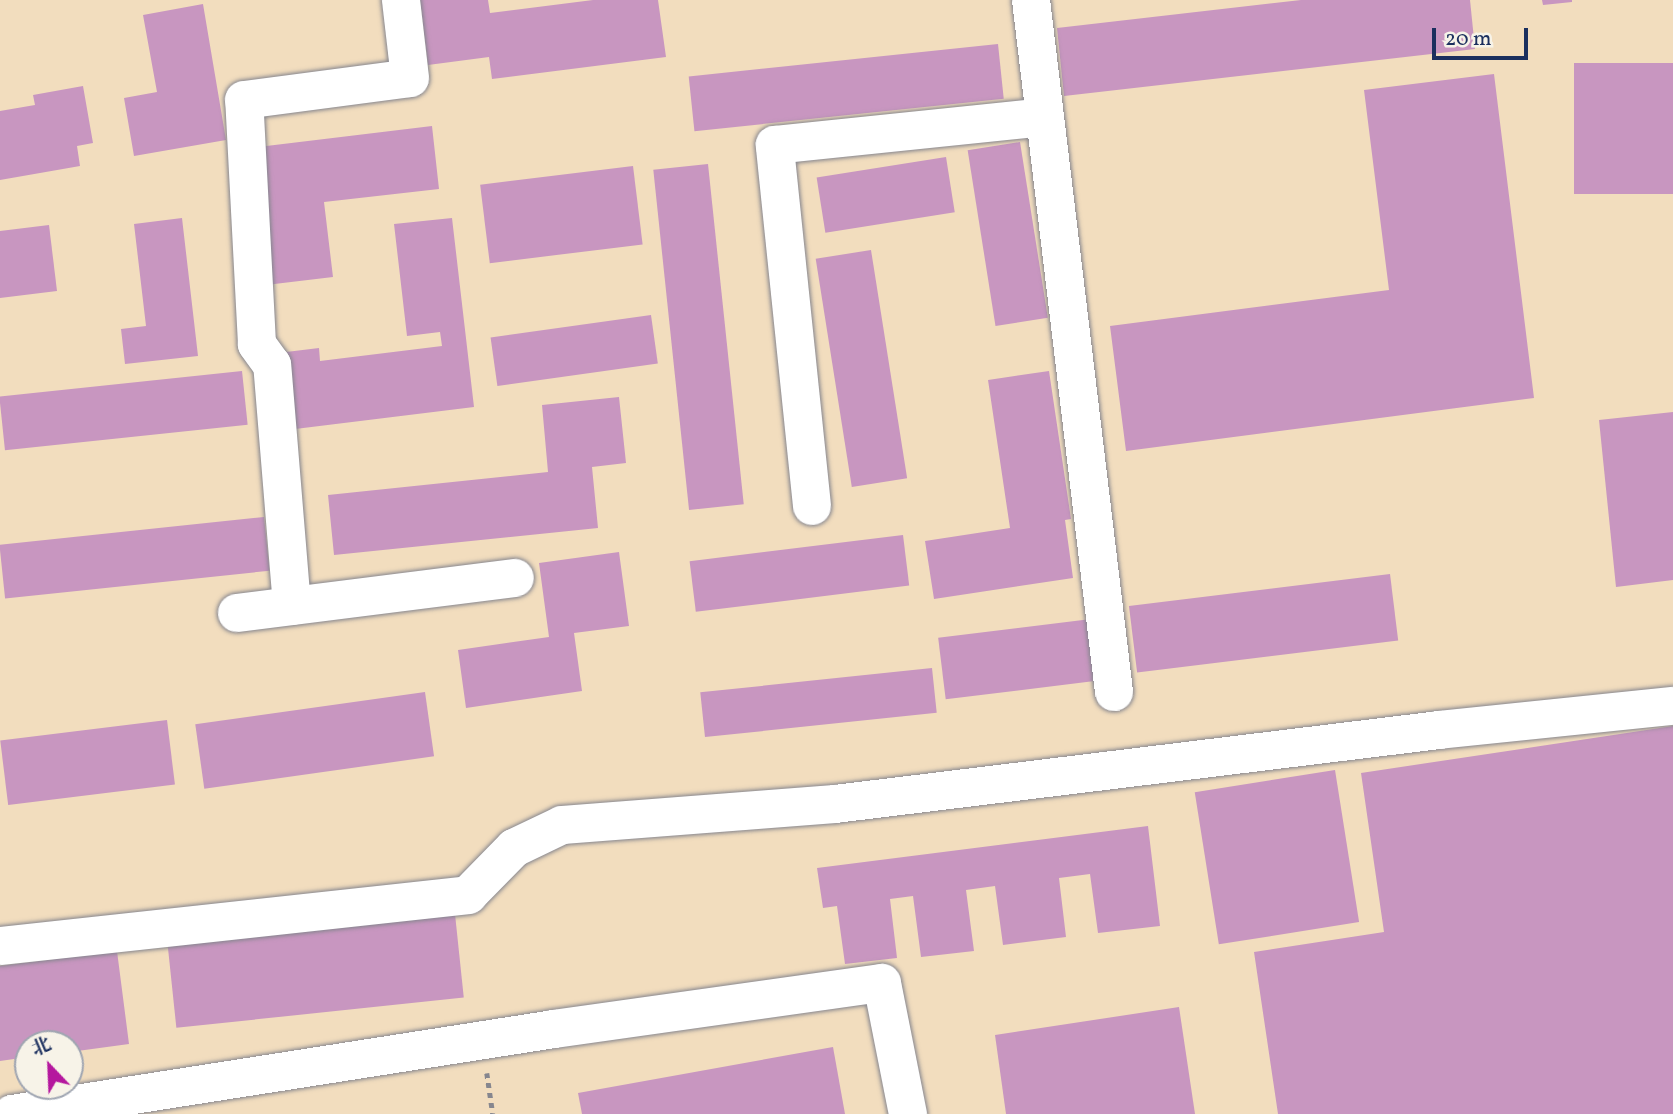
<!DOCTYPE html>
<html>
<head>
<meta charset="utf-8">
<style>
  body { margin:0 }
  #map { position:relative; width:1673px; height:1114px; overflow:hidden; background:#f2ddbe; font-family:Vollkorn,"Noto Serif SC",serif }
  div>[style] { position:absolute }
  .building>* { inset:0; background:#c896c0; transform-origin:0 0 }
  .path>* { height:4.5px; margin-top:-2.25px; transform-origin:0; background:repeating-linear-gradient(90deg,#86868e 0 5px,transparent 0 10px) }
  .roads { filter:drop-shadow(0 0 2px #86868e) drop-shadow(0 0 2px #86868e) }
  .minor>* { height:38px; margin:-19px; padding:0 19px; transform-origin:19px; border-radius:19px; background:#fff }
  span { translate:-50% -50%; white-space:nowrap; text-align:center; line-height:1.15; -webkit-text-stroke:5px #f7f3e8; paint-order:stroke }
  .north { position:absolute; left:14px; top:1030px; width:70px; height:70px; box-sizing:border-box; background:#f7f3e8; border:2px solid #9fa5b1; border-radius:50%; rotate:337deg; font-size:19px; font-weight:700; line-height:28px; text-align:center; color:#1b2f5e }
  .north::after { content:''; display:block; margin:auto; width:24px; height:32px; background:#b5179e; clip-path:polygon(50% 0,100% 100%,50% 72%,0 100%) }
  .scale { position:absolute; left:1432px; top:28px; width:96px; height:32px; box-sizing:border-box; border:4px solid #1b2f5e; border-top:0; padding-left:9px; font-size:21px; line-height:24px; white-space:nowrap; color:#1b2f5e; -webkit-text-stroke:5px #f7f3e8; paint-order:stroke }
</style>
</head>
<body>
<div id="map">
  <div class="building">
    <div style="clip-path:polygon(420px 0,488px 0,490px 13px,593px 0,658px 0,666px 57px,492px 79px,489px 57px,428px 65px)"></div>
    <div style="clip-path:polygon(1301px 0,1470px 0,1475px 49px,1064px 96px,1057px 28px)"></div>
    <div style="clip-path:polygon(1542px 0,1572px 0,1572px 2px,1543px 5px)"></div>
    <div style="clip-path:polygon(203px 4px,226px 140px,134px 156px,124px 98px,157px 92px,143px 15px)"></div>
    <div style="left:998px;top:44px;width:55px;height:311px;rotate:84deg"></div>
    <div style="left:1673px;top:63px;width:131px;height:99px;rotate:90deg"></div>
    <div style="clip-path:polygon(1494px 74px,1534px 398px,1126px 451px,1110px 326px,1389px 290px,1364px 90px)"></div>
    <div style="clip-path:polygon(83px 86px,93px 143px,77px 146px,80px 166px,0 180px,0 111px,35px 105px,33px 95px)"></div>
    <div style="clip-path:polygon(432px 126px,439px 189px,324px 202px,333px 277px,266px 285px,250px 148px)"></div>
    <div style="left:1020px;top:142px;width:178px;height:53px;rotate:81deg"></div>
    <div style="left:946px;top:157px;width:56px;height:131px;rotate:81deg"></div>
    <div style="left:708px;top:164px;width:342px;height:55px;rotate:84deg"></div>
    <div style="left:633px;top:166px;width:79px;height:154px;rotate:83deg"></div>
    <div style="clip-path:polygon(182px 218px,198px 356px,125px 364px,121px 329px,146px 326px,134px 224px)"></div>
    <div style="clip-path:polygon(452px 218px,474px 407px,287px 430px,278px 353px,319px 348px,320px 361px,442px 346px,440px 332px,407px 336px,394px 224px)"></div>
    <div style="clip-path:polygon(49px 225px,57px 291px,0 298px,0 231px)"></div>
    <div style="left:871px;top:250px;width:231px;height:56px;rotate:81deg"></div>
    <div style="left:651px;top:315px;width:49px;height:162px;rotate:82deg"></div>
    <div style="left:242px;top:371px;width:54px;height:244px;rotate:84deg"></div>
    <div style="clip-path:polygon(1049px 371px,1071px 519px,1065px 520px,1073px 578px,934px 599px,925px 541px,1010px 528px,988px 380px)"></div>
    <div style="clip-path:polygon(619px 397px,626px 463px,592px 467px,598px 528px,334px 555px,328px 495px,548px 472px,542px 405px)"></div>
    <div style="clip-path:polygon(1673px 412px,1673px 580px,1616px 587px,1599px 420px)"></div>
    <div style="left:264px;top:517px;width:54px;height:266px;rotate:84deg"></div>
    <div style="left:903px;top:535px;width:51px;height:215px;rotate:83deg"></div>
    <div style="clip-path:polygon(619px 552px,629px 626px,574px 633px,582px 691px,466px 708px,458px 650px,549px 637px,539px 563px)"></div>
    <div style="left:1390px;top:574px;width:67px;height:263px;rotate:83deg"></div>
    <div style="left:1091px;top:619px;width:62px;height:154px;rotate:83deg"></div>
    <div style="left:932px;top:668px;width:45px;height:233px;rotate:84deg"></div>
    <div style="left:425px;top:692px;width:65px;height:232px;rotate:82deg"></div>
    <div style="left:167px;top:720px;width:65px;height:168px;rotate:83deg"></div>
    <div style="clip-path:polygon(1673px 726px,1673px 1114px,1278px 1114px,1254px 952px,1384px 932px,1361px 773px)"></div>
    <div style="left:1335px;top:770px;width:154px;height:142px;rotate:81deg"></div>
    <div style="clip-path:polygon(1148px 826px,1160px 926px,1098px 933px,1090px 874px,1059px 878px,1066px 937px,1003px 945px,995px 886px,966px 890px,974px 951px,921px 957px,913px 896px,890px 899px,897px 958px,845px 964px,837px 906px,823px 908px,817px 868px)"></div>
    <div style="left:455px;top:914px;width:84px;height:289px;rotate:84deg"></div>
    <div style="clip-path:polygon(117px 951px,129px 1044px,70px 1052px,70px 1044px,28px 1044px,28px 1057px,0 1061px,0 966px)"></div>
    <div style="clip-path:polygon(1179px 1007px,1195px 1114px,1006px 1114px,995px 1035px)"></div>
    <div style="clip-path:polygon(833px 1047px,845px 1114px,582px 1114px,578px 1093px)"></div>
  </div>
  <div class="path">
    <div style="left:487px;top:1073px;width:41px;rotate:81.7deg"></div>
  </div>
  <div class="roads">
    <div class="minor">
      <div style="left:1031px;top:0;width:697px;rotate:83.16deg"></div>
      <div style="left:812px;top:506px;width:363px;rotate:-95.9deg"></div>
      <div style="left:775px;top:145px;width:271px;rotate:-5.9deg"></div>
      <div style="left:292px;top:606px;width:242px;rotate:-94.7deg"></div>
      <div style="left:272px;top:365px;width:26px;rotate:-126deg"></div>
      <div style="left:257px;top:344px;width:244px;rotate:-93deg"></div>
      <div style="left:244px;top:100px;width:167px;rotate:-7.5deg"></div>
      <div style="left:410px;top:78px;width:79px;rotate:-96.6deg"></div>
      <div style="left:237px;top:613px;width:280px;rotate:-7.2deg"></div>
      <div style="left:0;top:946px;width:471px;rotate:-6.2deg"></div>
      <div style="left:468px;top:895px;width:66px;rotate:-45.6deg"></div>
      <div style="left:514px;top:848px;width:53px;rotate:-25.6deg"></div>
      <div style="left:562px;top:825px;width:274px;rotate:-4.4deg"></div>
      <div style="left:835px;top:804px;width:609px;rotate:-6.98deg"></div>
      <div style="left:1439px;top:730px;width:235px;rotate:-5.9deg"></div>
      <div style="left:12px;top:1114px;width:549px;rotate:-8.91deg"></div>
      <div style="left:554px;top:1029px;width:331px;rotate:-8deg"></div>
      <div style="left:882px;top:983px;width:134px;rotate:78.8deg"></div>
    </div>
  </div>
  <div class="north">北</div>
  <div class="scale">20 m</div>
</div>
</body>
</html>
